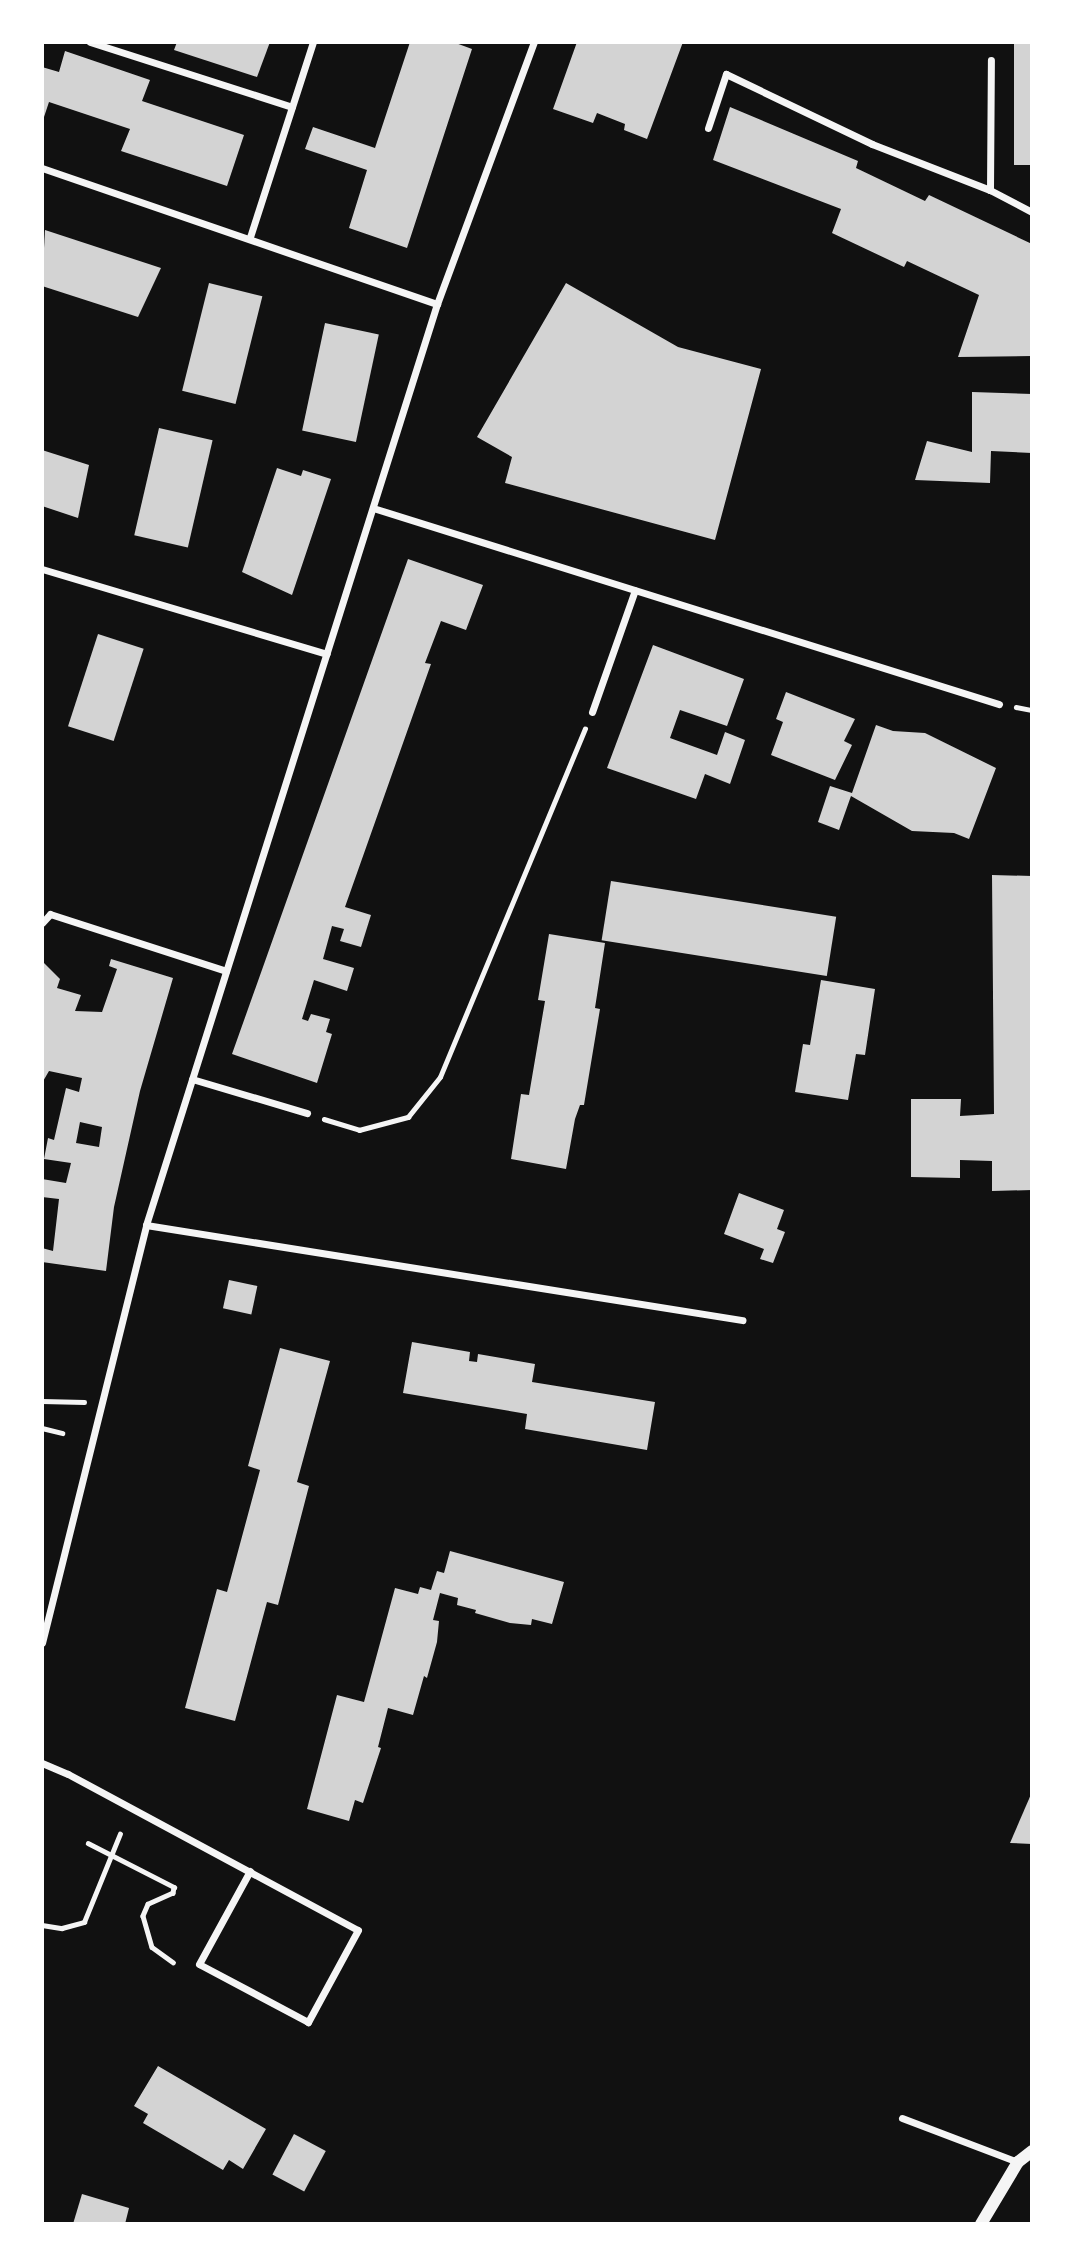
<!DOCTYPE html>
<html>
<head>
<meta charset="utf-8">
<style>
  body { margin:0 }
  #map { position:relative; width:1074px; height:2266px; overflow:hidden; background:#111; font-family:"Nunito Sans",sans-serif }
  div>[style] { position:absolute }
  .building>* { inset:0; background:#d3d3d3; transform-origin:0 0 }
  .path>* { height:4.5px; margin:-2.25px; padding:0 2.25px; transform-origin:2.25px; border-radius:2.25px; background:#f5f5f5 }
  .minor>* { height:7px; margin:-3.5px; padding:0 3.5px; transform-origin:3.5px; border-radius:3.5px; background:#f5f5f5 }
  .tertiary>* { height:12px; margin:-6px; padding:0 6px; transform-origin:6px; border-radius:6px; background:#f5f5f5 }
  span { translate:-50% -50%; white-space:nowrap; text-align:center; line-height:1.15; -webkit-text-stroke:5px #fff; paint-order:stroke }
  .frame { position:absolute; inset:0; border:44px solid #fff; pointer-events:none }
</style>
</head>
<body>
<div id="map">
  <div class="building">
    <div style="clip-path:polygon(177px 42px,270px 42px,257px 77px,174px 50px)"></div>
    <div style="clip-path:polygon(410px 42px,453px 42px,472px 49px,407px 248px,349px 228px,367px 170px,305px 149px,313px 127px,375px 148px)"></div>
    <div style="clip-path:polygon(577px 42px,683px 42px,647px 139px,624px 130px,625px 124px,597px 113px,593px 123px,553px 109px)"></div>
    <div style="left:1014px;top:42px;width:18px;height:123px"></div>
    <div style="clip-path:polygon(65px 51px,150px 80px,142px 101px,244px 135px,227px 186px,121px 151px,130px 129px,49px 102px,42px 123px,42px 67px,59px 72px)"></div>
    <div style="clip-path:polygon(730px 107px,858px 161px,856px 168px,925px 201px,929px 195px,1032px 244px,1032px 356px,958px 357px,979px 295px,907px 261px,904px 267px,832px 233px,841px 209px,713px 160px)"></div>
    <div style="clip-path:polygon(45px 230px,161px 268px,138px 317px,42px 286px)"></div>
    <div style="left:209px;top:283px;width:55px;height:111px;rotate:14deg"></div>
    <div style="clip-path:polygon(566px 283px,678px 347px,761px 369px,715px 540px,505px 483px,512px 457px,477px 437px)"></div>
    <div style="left:325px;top:323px;width:55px;height:110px;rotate:12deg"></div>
    <div style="clip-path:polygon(972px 392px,1032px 394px,1032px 453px,991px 451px,990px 483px,915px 480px,927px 441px,972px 452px)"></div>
    <div style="left:159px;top:428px;width:55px;height:110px;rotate:13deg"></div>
    <div style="clip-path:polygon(42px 450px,89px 465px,78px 518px,42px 506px)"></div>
    <div style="clip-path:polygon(277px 468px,301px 476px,303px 470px,331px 479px,292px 595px,242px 572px)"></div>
    <div style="clip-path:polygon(408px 559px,483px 585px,466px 630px,441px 621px,425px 663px,431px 664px,345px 907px,371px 915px,361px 947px,340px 941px,344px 929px,332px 926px,323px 959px,354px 968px,347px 991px,314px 980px,302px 1019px,308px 1021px,311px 1014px,330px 1019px,326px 1032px,332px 1034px,317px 1083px,232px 1054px)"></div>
    <div style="left:98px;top:634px;width:48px;height:97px;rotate:18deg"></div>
    <div style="clip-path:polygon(653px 645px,744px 679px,727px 726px,680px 710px,670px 738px,717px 755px,725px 732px,745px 740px,730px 784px,705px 774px,696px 799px,607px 768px)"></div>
    <div style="clip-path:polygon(786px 692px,855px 719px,844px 741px,852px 745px,835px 780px,771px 755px,783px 722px,776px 719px)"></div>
    <div style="clip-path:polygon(876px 725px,893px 731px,925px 733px,996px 768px,969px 839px,954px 833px,912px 831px,851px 796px,839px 830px,818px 822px,830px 786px,852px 793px)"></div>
    <div style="clip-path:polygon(992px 875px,1032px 876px,1032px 1190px,992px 1191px,992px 1161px,960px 1160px,960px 1178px,911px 1177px,911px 1099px,961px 1099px,960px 1116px,994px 1114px)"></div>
    <div style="left:611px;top:881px;width:228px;height:60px;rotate:9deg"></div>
    <div style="clip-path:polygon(549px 934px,605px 943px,595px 1008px,600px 1009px,584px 1105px,580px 1105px,575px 1119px,566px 1169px,511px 1159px,521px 1094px,529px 1095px,545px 1001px,538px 1000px)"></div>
    <div style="clip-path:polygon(evenodd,111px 959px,173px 978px,140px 1091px,114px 1207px,106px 1271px,42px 1262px,42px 1248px,53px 1251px,59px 1199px,42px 1197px,42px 1179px,66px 1183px,71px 1163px,44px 1159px,48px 1138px,54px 1140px,66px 1088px,79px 1092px,82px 1078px,49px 1071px,42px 1083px,42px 961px,60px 979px,57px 988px,81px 995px,75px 1011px,102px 1012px,117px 969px,109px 966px,111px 959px,80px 1122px,102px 1127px,99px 1147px,76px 1143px,80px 1122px)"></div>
    <div style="clip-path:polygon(821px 980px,875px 989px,865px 1055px,856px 1054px,848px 1100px,795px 1092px,803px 1044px,810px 1045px)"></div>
    <div style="clip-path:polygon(739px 1193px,784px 1210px,777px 1229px,785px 1232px,773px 1263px,760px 1259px,764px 1249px,724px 1234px)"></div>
    <div style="left:229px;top:1280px;width:29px;height:29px;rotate:12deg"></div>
    <div style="clip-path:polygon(412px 1342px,470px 1352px,469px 1361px,477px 1362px,478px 1354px,535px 1364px,532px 1382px,655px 1402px,647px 1450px,525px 1429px,527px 1414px,403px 1393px)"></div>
    <div style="clip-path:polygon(280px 1348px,330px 1361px,297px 1482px,309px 1486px,278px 1605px,267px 1602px,235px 1721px,185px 1708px,217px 1589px,227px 1592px,260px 1470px,248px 1466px)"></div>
    <div style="clip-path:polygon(450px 1551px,564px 1582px,552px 1624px,532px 1619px,531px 1625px,510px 1623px,475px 1613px,476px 1610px,457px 1605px,458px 1598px,440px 1593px,433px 1620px,439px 1621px,437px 1642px,427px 1678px,424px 1676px,413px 1715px,388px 1708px,378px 1747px,381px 1748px,363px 1803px,355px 1800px,349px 1821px,307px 1809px,337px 1695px,364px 1702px,395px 1588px,418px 1594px,420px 1587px,431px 1590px,437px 1571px,444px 1573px)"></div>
    <div style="clip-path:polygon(1032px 1792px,1032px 1844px,1010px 1843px)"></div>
    <div style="clip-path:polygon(158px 2066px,266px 2129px,243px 2169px,229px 2160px,223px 2170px,143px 2123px,148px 2114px,134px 2106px)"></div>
    <div style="left:294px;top:2134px;width:36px;height:46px;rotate:28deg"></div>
    <div style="clip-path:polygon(82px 2194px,129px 2208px,125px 2224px,73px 2224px)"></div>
  </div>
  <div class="path">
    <div style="left:1016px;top:707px;width:16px;rotate:11deg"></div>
    <div style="left:324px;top:1119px;width:37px;rotate:17deg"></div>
    <div style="left:359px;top:1130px;width:51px;rotate:-14.9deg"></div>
    <div style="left:408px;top:1117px;width:51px;rotate:-51.3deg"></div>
    <div style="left:440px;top:1077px;width:377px;rotate:-67.4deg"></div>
    <div style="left:42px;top:1401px;width:42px;rotate:1.4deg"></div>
    <div style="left:42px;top:1428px;width:21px;rotate:14deg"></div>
    <div style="left:88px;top:1843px;width:97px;rotate:27.1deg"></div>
    <div style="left:174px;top:1887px;width:6px;rotate:99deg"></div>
    <div style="left:173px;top:1893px;width:27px;rotate:156deg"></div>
    <div style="left:148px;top:1904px;width:13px;rotate:113deg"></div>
    <div style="left:143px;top:1916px;width:32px;rotate:74deg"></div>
    <div style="left:152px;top:1947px;width:26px;rotate:36deg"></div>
    <div style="left:42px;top:1925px;width:20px;rotate:9deg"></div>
    <div style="left:62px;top:1928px;width:23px;rotate:-15deg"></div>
    <div style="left:84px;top:1922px;width:95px;rotate:-67.8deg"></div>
  </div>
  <div class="minor">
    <div style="left:90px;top:42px;width:212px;rotate:17.8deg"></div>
    <div style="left:708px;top:128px;width:57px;rotate:-71.6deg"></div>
    <div style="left:726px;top:74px;width:162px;rotate:25.6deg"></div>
    <div style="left:872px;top:144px;width:127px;rotate:21.3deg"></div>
    <div style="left:990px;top:190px;width:47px;rotate:27.6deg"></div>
    <div style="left:42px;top:168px;width:418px;rotate:19deg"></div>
    <div style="left:990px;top:190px;width:130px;rotate:-89.6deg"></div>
    <div style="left:250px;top:237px;width:205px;rotate:-72.1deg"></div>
    <div style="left:373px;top:508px;width:656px;rotate:17.39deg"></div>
    <div style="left:42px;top:569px;width:297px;rotate:16.6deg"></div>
    <div style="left:592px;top:712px;width:129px;rotate:-70.6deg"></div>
    <div style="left:42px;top:923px;width:12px;rotate:-48deg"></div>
    <div style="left:50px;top:914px;width:185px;rotate:17.9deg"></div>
    <div style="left:192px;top:1079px;width:120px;rotate:16.5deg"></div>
    <div style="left:146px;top:1225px;width:604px;rotate:9.06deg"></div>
    <div style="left:42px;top:1643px;width:431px;rotate:-76deg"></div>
    <div style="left:146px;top:1225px;width:966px;rotate:-72.47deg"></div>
    <div style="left:437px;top:304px;width:279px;rotate:-69.7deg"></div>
    <div style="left:42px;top:1763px;width:28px;rotate:23deg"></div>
    <div style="left:68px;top:1774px;width:329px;rotate:28.3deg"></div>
    <div style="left:358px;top:1930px;width:105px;rotate:118.5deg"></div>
    <div style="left:308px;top:2022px;width:123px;rotate:-152deg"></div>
    <div style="left:199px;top:1964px;width:106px;rotate:-61.3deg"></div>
    <div style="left:902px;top:2118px;width:124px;rotate:20.8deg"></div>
  </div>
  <div class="tertiary">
    <div style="left:981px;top:2224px;width:72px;rotate:-59.2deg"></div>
    <div style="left:1018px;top:2162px;width:18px;rotate:-38deg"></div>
  </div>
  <div class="frame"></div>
</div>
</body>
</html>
